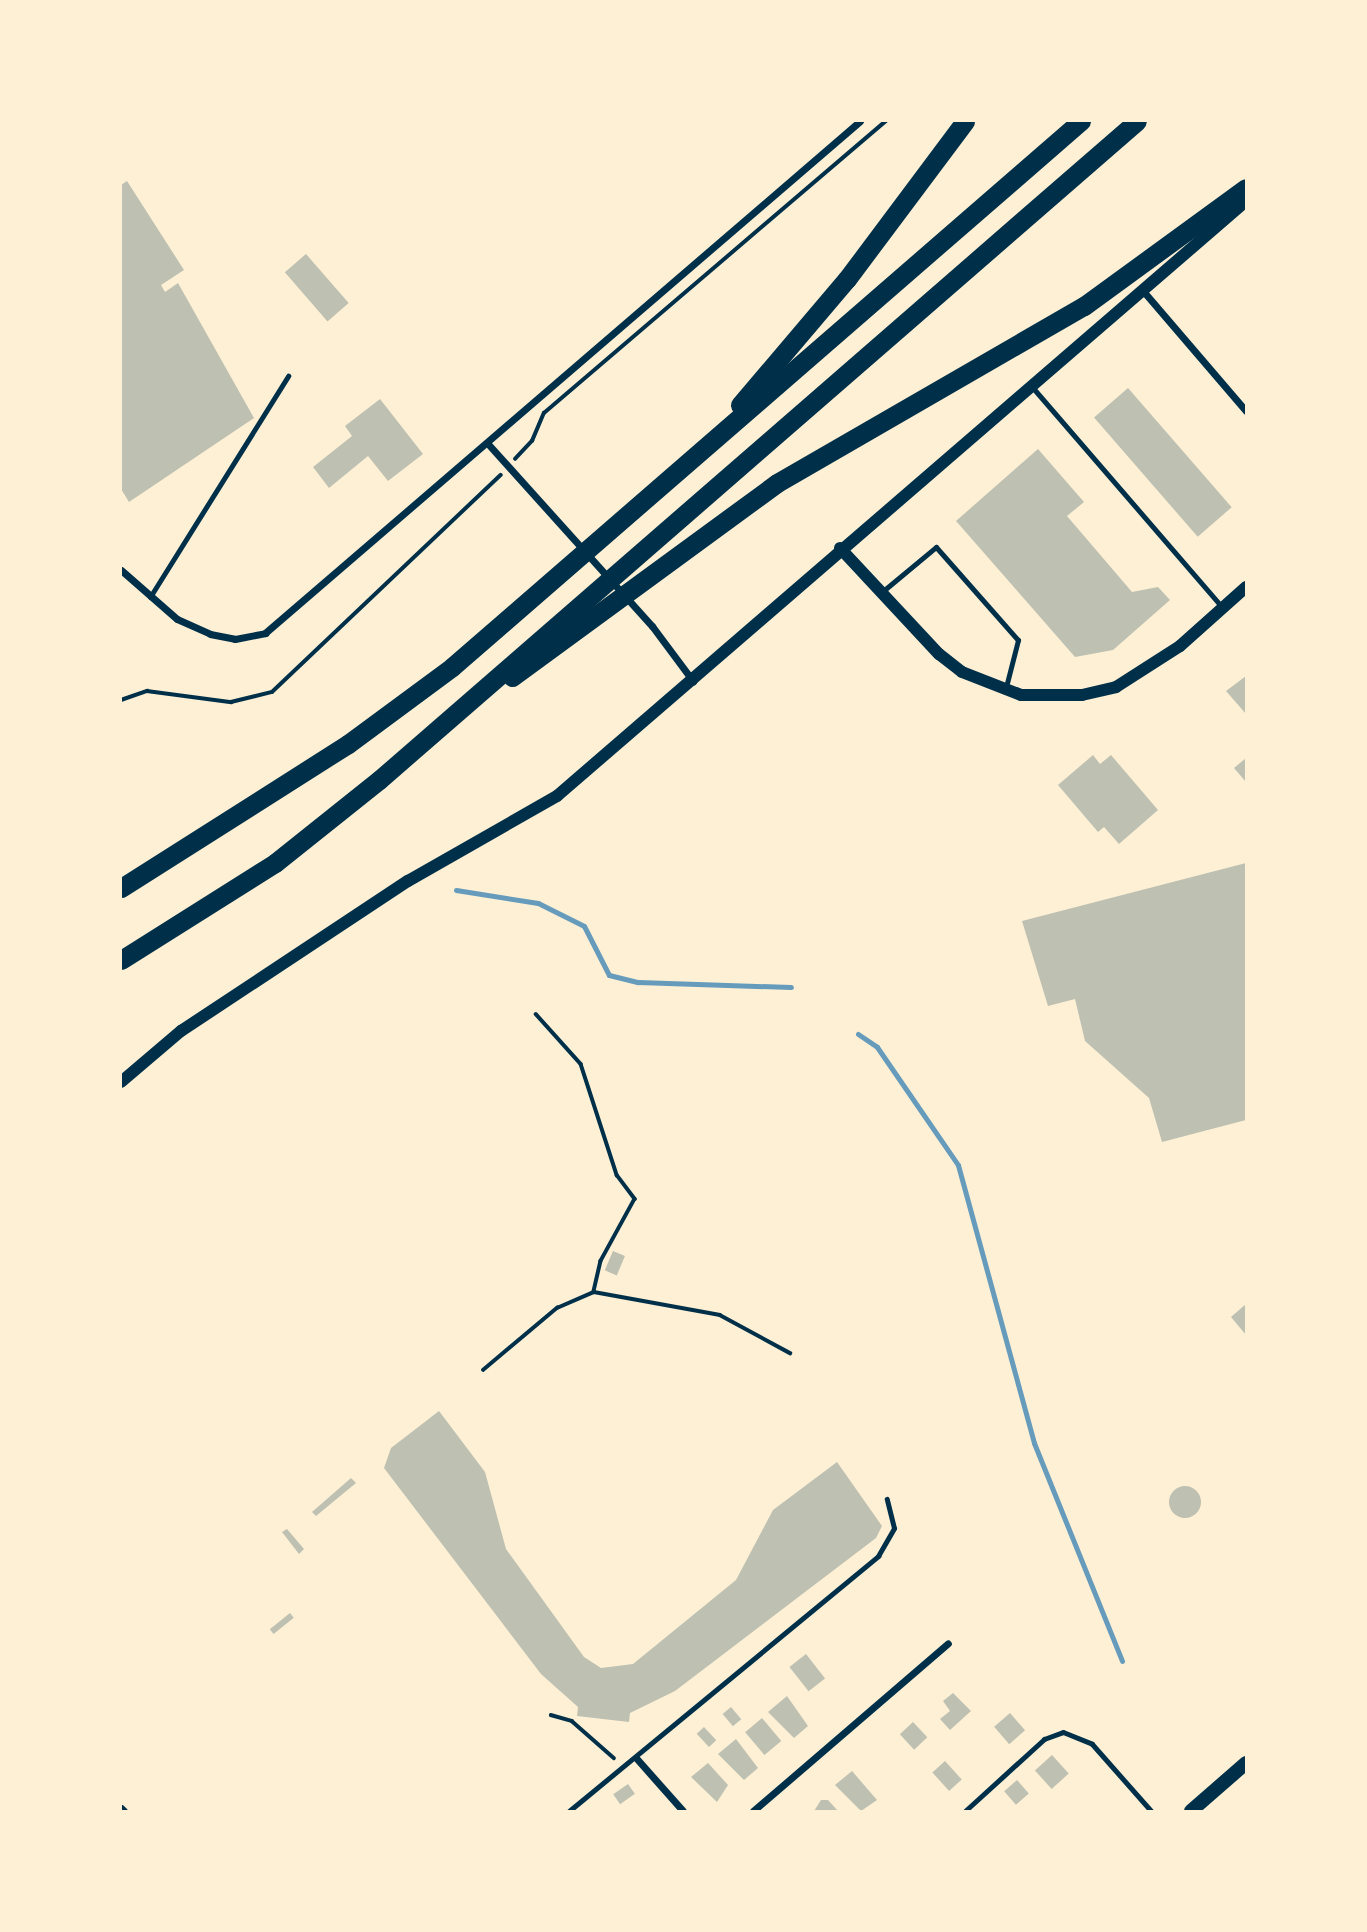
<!DOCTYPE html>
<html>
<head>
<meta charset="utf-8">
<style>
  body { margin:0 }
  #map { position:relative; width:1367px; height:1932px; overflow:hidden; background:#fdf0d5; font-family:"Archivo Narrow",sans-serif }
  div>[style] { position:absolute }
  .stream>* { height:5px; margin:-2.5px; padding:0 2.5px; transform-origin:2.5px; border-radius:2.5px; background:#669bbc }
  .building>* { inset:0; background:#bec0b2; transform-origin:0 0 }
  .round { border-radius:50% }
  .path>* { height:3.5px; margin:-1.75px; padding:0 1.75px; transform-origin:1.75px; border-radius:1.75px; background:#003049 }
  .service>* { height:5px; margin:-2.5px; padding:0 2.5px; transform-origin:2.5px; border-radius:2.5px; background:#003049 }
  .minor>* { height:7px; margin:-3.5px; padding:0 3.5px; transform-origin:3.5px; border-radius:3.5px; background:#003049 }
  .tertiary>* { height:12px; margin:-6px; padding:0 6px; transform-origin:6px; border-radius:6px; background:#003049 }
  .secondary>* { height:14px; margin:-7px; padding:0 7px; transform-origin:7px; border-radius:7px; background:#003049 }
  .motorway>* { height:19px; margin:-9.5px; padding:0 9.5px; transform-origin:9.5px; border-radius:9.5px; background:#003049 }
  span { translate:-50% -50%; white-space:nowrap; text-align:center; line-height:1.15; -webkit-text-stroke:7px #fdf0d5; paint-order:stroke }
  .frame { position:absolute; inset:0; border:122px solid #fdf0d5; pointer-events:none }
</style>
</head>
<body>
<div id="map">
  <div class="stream">
    <div style="left:456px;top:890px;width:83px;rotate:9deg"></div>
    <div style="left:538px;top:903px;width:51px;rotate:26.6deg"></div>
    <div style="left:584px;top:926px;width:55px;rotate:63deg"></div>
    <div style="left:609px;top:975px;width:30px;rotate:14deg"></div>
    <div style="left:638px;top:982px;width:153px;rotate:1.9deg"></div>
    <div style="left:858px;top:1034px;width:23px;rotate:34deg"></div>
    <div style="left:877px;top:1047px;width:143px;rotate:55.5deg"></div>
    <div style="left:958px;top:1165px;width:288px;rotate:74.7deg"></div>
    <div style="left:1034px;top:1443px;width:235px;rotate:68deg"></div>
  </div>
  <div class="building">
    <div style="clip-path:polygon(127px 181px,184px 270px,161px 285px,165px 292px,178px 283px,254px 418px,129px 502px,121px 489px,121px 185px)"></div>
    <div style="left:306px;top:254px;width:65px;height:28px;rotate:49deg"></div>
    <div style="left:1128px;top:388px;width:158px;height:45px;rotate:49deg"></div>
    <div style="clip-path:polygon(380px 399px,423px 454px,388px 481px,368px 456px,329px 488px,313px 467px,352px 436px,345px 426px)"></div>
    <div style="clip-path:polygon(1038px 449px,1084px 502px,1067px 516px,1132px 592px,1158px 587px,1170px 600px,1113px 650px,1075px 657px,956px 521px)"></div>
    <div style="clip-path:polygon(1246px 676px,1246px 714px,1226px 691px)"></div>
    <div style="clip-path:polygon(1093px 755px,1100px 764px,1111px 755px,1158px 810px,1119px 844px,1104px 827px,1098px 832px,1058px 785px)"></div>
    <div style="clip-path:polygon(1246px 758px,1246px 782px,1234px 768px)"></div>
    <div style="clip-path:polygon(1246px 863px,1246px 1120px,1162px 1142px,1149px 1098px,1085px 1041px,1075px 999px,1048px 1006px,1022px 921px)"></div>
    <div style="left:613px;top:1251px;width:13px;height:21px;rotate:23deg"></div>
    <div style="clip-path:polygon(1246px 1304px,1246px 1335px,1231px 1317px)"></div>
    <div style="clip-path:polygon(439px 1411px,485px 1472px,506px 1549px,584px 1657px,601px 1668px,633px 1664px,736px 1580px,773px 1510px,837px 1462px,882px 1526px,876px 1538px,675px 1691px,630px 1713px,629px 1722px,577px 1716px,578px 1707px,541px 1674px,384px 1468px,391px 1448px)"></div>
    <div style="clip-path:polygon(351px 1478px,356px 1483px,316px 1516px,312px 1512px)"></div>
    <div class="round" style="left:1169px;top:1486px;width:32px;height:32px"></div>
    <div style="clip-path:polygon(287px 1529px,304px 1549px,299px 1554px,282px 1532px)"></div>
    <div style="left:290px;top:1613px;width:6px;height:26px;rotate:51deg"></div>
    <div style="left:806px;top:1654px;width:31px;height:21px;rotate:52deg"></div>
    <div style="clip-path:polygon(953px 1693px,971px 1711px,950px 1730px,940px 1719px,950px 1711px,943px 1701px)"></div>
    <div style="clip-path:polygon(787px 1696px,808px 1726px,794px 1738px,768px 1712px)"></div>
    <div style="left:731px;top:1707px;width:16px;height:11px;rotate:50deg"></div>
    <div style="left:1010px;top:1713px;width:23px;height:21px;rotate:49deg"></div>
    <div style="left:762px;top:1718px;width:30px;height:22px;rotate:50deg"></div>
    <div style="left:913px;top:1722px;width:21px;height:18px;rotate:47deg"></div>
    <div style="left:704px;top:1727px;width:18px;height:10px;rotate:47deg"></div>
    <div style="clip-path:polygon(736px 1739px,758px 1768px,744px 1780px,718px 1754px)"></div>
    <div style="left:1052px;top:1755px;width:25px;height:23px;rotate:48deg"></div>
    <div style="left:945px;top:1761px;width:25px;height:17px;rotate:48deg"></div>
    <div style="clip-path:polygon(708px 1763px,728px 1785px,717px 1802px,691px 1777px)"></div>
    <div style="clip-path:polygon(852px 1771px,877px 1800px,861px 1811px,835px 1785px)"></div>
    <div style="left:1017px;top:1780px;width:18px;height:17px;rotate:49deg"></div>
    <div style="left:628px;top:1784px;width:12px;height:18px;rotate:55deg"></div>
    <div style="clip-path:polygon(821px 1800px,828px 1800px,838px 1811px,814px 1811px)"></div>
  </div>
  <div class="path">
    <div style="left:515px;top:459px;width:25px;rotate:-47deg"></div>
    <div style="left:532px;top:441px;width:30px;rotate:-67deg"></div>
    <div style="left:544px;top:413px;width:450px;rotate:-40.5deg"></div>
    <div style="left:121px;top:700px;width:28px;rotate:-19deg"></div>
    <div style="left:147px;top:691px;width:85px;rotate:7.5deg"></div>
    <div style="left:231px;top:702px;width:42px;rotate:-13.7deg"></div>
    <div style="left:272px;top:692px;width:315px;rotate:-43.5deg"></div>
    <div style="left:536px;top:1014px;width:67px;rotate:48deg"></div>
    <div style="left:581px;top:1064px;width:117px;rotate:72deg"></div>
    <div style="left:617px;top:1175px;width:30px;rotate:53deg"></div>
    <div style="left:635px;top:1199px;width:71px;rotate:118.7deg"></div>
    <div style="left:601px;top:1261px;width:32px;rotate:103deg"></div>
    <div style="left:483px;top:1370px;width:97px;rotate:-40deg"></div>
    <div style="left:557px;top:1308px;width:40px;rotate:-23.4deg"></div>
    <div style="left:594px;top:1292px;width:128px;rotate:10.3deg"></div>
    <div style="left:720px;top:1315px;width:80px;rotate:28.5deg"></div>
    <div style="left:551px;top:1715px;width:22px;rotate:16deg"></div>
    <div style="left:572px;top:1721px;width:56px;rotate:41.4deg"></div>
  </div>
  <div class="service">
    <div style="left:1033px;top:388px;width:291px;rotate:49.2deg"></div>
    <div style="left:883px;top:591px;width:69px;rotate:-39.7deg"></div>
    <div style="left:936px;top:547px;width:124px;rotate:48.6deg"></div>
    <div style="left:1018px;top:640px;width:49px;rotate:104.3deg"></div>
    <div style="left:150px;top:597px;width:261px;rotate:-58deg"></div>
    <div style="left:569px;top:1811px;width:401px;rotate:-39.5deg"></div>
    <div style="left:878px;top:1556px;width:32px;rotate:-60deg"></div>
    <div style="left:894px;top:1528px;width:30px;rotate:-104deg"></div>
    <div style="left:965px;top:1811px;width:107px;rotate:-42.3deg"></div>
    <div style="left:1044px;top:1739px;width:20px;rotate:-20deg"></div>
    <div style="left:1063px;top:1732px;width:31px;rotate:22deg"></div>
    <div style="left:1092px;top:1744px;width:89px;rotate:48.6deg"></div>
  </div>
  <div class="minor">
    <div style="left:1144px;top:292px;width:157px;rotate:49.4deg"></div>
    <div style="left:489px;top:445px;width:244px;rotate:48deg"></div>
    <div style="left:652px;top:626px;width:69px;rotate:53.3deg"></div>
    <div style="left:121px;top:570px;width:74px;rotate:41.2deg"></div>
    <div style="left:177px;top:619px;width:36px;rotate:24deg"></div>
    <div style="left:210px;top:634px;width:25px;rotate:11deg"></div>
    <div style="left:235px;top:639px;width:31px;rotate:-11deg"></div>
    <div style="left:265px;top:633px;width:785px;rotate:-40.71deg"></div>
    <div style="left:637px;top:1759px;width:69px;rotate:48.5deg"></div>
    <div style="left:121px;top:1808px;width:4px;rotate:45deg"></div>
    <div style="left:753px;top:1811px;width:257px;rotate:-40.7deg"></div>
  </div>
  <div class="tertiary">
    <div style="left:840px;top:548px;width:145px;rotate:47deg"></div>
    <div style="left:939px;top:654px;width:29px;rotate:38deg"></div>
    <div style="left:962px;top:672px;width:63px;rotate:21.3deg"></div>
    <div style="left:1021px;top:695px;width:61px"></div>
    <div style="left:1082px;top:695px;width:35px;rotate:-13deg"></div>
    <div style="left:1116px;top:687px;width:76px;rotate:-32.6deg"></div>
    <div style="left:1180px;top:646px;width:89px;rotate:-41.8deg"></div>
    <div style="left:121px;top:1082px;width:79px;rotate:-40.4deg"></div>
    <div style="left:181px;top:1031px;width:272px;rotate:-33.5deg"></div>
    <div style="left:408px;top:881px;width:172px;rotate:-29.7deg"></div>
    <div style="left:557px;top:796px;width:910px;rotate:-40.81deg"></div>
  </div>
  <div class="secondary">
    <div style="left:1191px;top:1811px;width:73px;rotate:-41.1deg"></div>
  </div>
  <div class="motorway">
    <div style="left:740px;top:405px;width:165px;rotate:-49.7deg"></div>
    <div style="left:847px;top:279px;width:197px;rotate:-53.2deg"></div>
    <div style="left:512px;top:677px;width:328px;rotate:-36.2deg"></div>
    <div style="left:777px;top:483px;width:354px;rotate:-30deg"></div>
    <div style="left:1084px;top:306px;width:200px;rotate:-36.1deg"></div>
    <div style="left:121px;top:888px;width:269px;rotate:-32.4deg"></div>
    <div style="left:348px;top:744px;width:129px;rotate:-36.5deg"></div>
    <div style="left:452px;top:667px;width:833px;rotate:-40.96deg"></div>
    <div style="left:121px;top:960px;width:182px;rotate:-32.2deg"></div>
    <div style="left:275px;top:863px;width:133px;rotate:-38.6deg"></div>
    <div style="left:379px;top:780px;width:1004px;rotate:-41deg"></div>
  </div>
  <div class="frame"></div>
</div>
</body>
</html>
